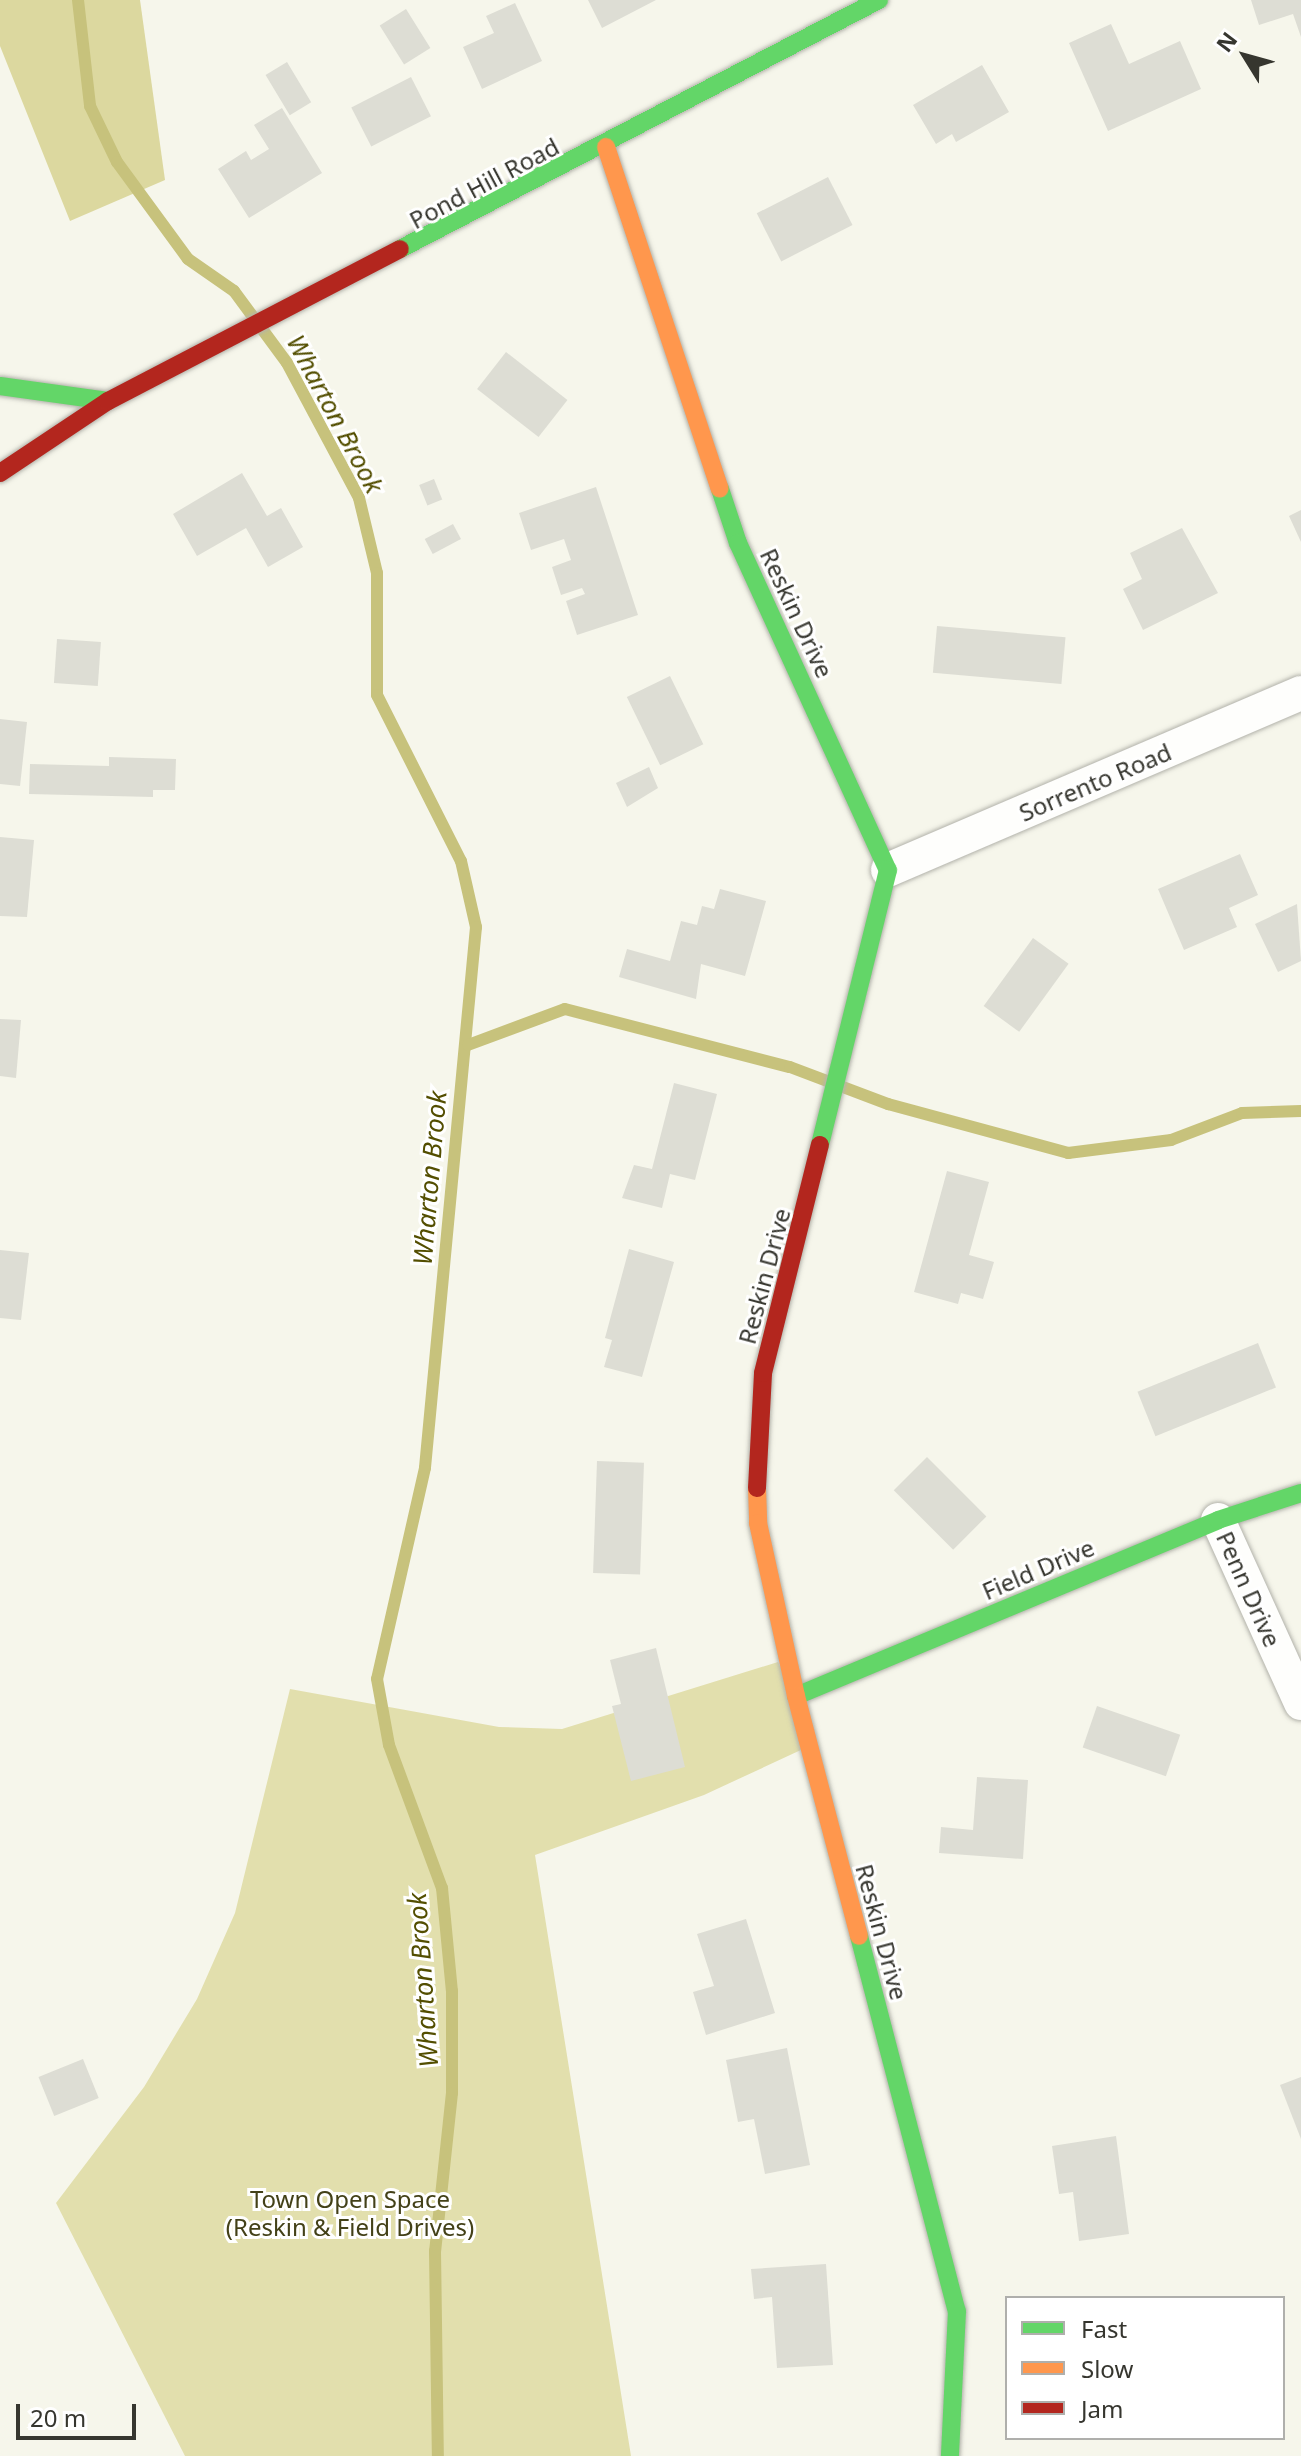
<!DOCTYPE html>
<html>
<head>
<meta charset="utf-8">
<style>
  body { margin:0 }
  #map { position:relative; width:1301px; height:2456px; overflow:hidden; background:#f6f6eb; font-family:"Noto Sans",sans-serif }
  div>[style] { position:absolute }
  .green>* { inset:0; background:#e2dfad }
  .forest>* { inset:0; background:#dcd89f }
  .stream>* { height:12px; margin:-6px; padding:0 6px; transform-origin:6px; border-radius:6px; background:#c7c27c }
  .building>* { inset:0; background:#ddddd4; transform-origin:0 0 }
  .roads { filter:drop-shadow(0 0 2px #b2b2aa) drop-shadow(0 0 2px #b2b2aa) }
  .street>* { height:34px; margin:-17px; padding:0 17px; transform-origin:17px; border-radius:17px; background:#fefefc }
  .fast>* { height:18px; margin:-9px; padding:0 9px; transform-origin:9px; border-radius:9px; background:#63d668 }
  .slow>* { height:18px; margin:-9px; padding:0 9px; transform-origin:9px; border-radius:9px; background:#ff974d }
  .jam>* { height:18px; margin:-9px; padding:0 9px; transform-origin:9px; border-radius:9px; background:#b3261e }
  span { translate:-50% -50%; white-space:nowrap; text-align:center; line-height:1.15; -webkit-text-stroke:6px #fff; paint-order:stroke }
  .street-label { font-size:24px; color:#36362f }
  .park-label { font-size:24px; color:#434118 }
  .water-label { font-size:26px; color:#534e00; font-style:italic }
  .legend { position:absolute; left:1005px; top:2296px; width:280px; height:144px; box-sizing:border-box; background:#fff; border:2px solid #afafac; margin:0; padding:10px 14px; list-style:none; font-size:24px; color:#36362f }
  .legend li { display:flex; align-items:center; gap:16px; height:40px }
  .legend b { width:40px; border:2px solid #afafac }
  .north { position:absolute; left:1205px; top:16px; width:80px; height:80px; -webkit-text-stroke:6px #fff; paint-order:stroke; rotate:307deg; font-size:22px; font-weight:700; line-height:32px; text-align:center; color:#36362f }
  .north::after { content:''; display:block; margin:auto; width:28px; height:36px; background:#36362f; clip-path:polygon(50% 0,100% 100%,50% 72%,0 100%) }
  .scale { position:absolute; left:16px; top:2404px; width:120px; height:36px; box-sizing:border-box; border:4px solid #36362f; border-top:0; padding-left:10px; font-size:24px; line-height:28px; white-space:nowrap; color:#36362f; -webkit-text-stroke:6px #fff; paint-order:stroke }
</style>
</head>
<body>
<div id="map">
  <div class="green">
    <div style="clip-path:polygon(778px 1662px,816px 1743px,704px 1795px,535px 1855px,631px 2456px,185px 2456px,56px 2203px,144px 2087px,197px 1999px,235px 1913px,290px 1689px,499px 1727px,562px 1729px)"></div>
  </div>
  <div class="forest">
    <div style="clip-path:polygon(0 0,140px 0,165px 180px,70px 221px,0 46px)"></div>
  </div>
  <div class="stream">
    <div style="left:78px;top:0;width:107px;rotate:83.5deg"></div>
    <div style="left:90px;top:106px;width:62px;rotate:64.3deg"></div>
    <div style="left:117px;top:162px;width:120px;rotate:53.8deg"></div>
    <div style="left:188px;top:259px;width:56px;rotate:34.8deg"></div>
    <div style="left:234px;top:291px;width:89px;rotate:53.6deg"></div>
    <div style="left:287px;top:363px;width:153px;rotate:61.9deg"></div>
    <div style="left:359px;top:498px;width:77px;rotate:76.5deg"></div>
    <div style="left:377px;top:573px;width:122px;rotate:90deg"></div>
    <div style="left:377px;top:695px;width:186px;rotate:63.2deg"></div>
    <div style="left:461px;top:861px;width:68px;rotate:77.2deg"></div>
    <div style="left:476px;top:927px;width:543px;rotate:95.39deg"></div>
    <div style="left:425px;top:1468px;width:216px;rotate:102.8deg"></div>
    <div style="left:377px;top:1679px;width:67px;rotate:79.7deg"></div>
    <div style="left:389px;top:1745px;width:153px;rotate:69.7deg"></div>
    <div style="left:442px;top:1888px;width:103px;rotate:84.5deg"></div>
    <div style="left:452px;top:1991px;width:102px;rotate:90deg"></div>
    <div style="left:452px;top:2093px;width:159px;rotate:96.1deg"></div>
    <div style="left:435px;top:2251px;width:205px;rotate:89.2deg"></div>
    <div style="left:468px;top:1045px;width:103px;rotate:-20.4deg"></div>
    <div style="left:565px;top:1009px;width:232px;rotate:14.5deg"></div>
    <div style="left:790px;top:1067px;width:105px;rotate:20.7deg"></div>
    <div style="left:888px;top:1104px;width:187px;rotate:15.2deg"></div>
    <div style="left:1068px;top:1153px;width:104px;rotate:-7.2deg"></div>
    <div style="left:1171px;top:1140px;width:76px;rotate:-20.8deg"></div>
    <div style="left:1242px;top:1113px;width:59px;rotate:-1.9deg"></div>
  </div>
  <div class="building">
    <div style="clip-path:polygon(588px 0,656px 0,602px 28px)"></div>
    <div style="clip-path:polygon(1251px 0,1301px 0,1301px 37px,1293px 14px,1259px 25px)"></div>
    <div style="clip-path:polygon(515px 3px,542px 61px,482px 89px,463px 47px,494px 33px,486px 16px)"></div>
    <div style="left:406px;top:9px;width:46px;height:31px;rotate:58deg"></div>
    <div style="clip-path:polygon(1111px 24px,1129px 64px,1180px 41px,1201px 89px,1108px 131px,1069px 43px)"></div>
    <div style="left:287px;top:62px;width:47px;height:25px;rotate:59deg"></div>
    <div style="clip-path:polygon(982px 65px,1009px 112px,956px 142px,952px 134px,936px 144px,913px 105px)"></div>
    <div style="left:411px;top:77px;width:44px;height:67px;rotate:63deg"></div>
    <div style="clip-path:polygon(282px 108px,322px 173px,249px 218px,218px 169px,246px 151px,251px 160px,269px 149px,254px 125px)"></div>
    <div style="left:828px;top:177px;width:54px;height:80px;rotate:63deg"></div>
    <div style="left:506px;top:352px;width:78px;height:47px;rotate:38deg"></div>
    <div style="clip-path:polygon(242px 473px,267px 516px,281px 508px,303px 547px,268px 567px,246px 528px,197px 556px,173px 514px)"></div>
    <div style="left:434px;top:479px;width:22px;height:16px;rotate:68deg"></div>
    <div style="clip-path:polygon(596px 487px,638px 615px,577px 635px,566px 601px,585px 594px,582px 588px,561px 595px,552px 567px,571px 560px,564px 539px,531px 550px,519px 513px)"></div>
    <div style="clip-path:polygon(1301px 510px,1301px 542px,1289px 516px)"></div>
    <div style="left:453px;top:524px;width:17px;height:32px;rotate:62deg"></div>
    <div style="clip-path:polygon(1182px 528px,1218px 593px,1143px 630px,1123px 589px,1142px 579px,1130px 553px)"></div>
    <div style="left:937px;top:626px;width:129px;height:47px;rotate:5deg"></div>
    <div style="left:57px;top:639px;width:44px;height:44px;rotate:4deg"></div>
    <div style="left:670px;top:676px;width:76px;height:48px;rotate:64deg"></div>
    <div style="clip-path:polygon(0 719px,27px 722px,20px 786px,0 784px)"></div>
    <div style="clip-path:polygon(109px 757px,176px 759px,175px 790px,153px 790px,153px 797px,29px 794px,30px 764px,109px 766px)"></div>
    <div style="clip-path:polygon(649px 767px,658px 788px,627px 807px,616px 783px)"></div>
    <div style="clip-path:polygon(0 837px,34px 840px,27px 917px,0 916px)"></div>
    <div style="clip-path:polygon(1240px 854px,1258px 895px,1229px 908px,1237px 927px,1184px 950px,1158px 889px)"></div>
    <div style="clip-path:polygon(720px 889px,766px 901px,745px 976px,701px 964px,696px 999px,619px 977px,627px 949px,670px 961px,681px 921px,697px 925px,702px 906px,714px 909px)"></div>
    <div style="clip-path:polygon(1297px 904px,1301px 961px,1278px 972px,1255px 924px)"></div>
    <div style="left:1033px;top:938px;width:44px;height:84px;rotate:36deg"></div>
    <div style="clip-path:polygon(0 1019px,21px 1020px,16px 1078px,0 1076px)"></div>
    <div style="clip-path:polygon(674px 1083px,717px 1094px,695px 1180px,670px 1174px,662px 1208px,622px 1198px,634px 1165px,652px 1169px)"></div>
    <div style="clip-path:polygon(947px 1171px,989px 1182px,969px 1255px,994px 1262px,983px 1299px,961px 1293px,958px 1304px,914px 1292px)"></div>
    <div style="clip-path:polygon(629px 1249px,674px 1262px,642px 1377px,604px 1367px,612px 1340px,605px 1338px)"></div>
    <div style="clip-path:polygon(0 1250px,29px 1253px,21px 1320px,0 1318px)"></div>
    <div style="left:1258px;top:1343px;width:48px;height:130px;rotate:68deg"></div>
    <div style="left:927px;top:1457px;width:84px;height:47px;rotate:45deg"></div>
    <div style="left:597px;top:1461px;width:47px;height:112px;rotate:2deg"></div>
    <div style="clip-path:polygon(656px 1648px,685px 1767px,631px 1781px,612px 1706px,621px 1704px,610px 1660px)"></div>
    <div style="left:1097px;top:1706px;width:88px;height:44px;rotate:19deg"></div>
    <div style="clip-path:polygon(977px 1777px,1028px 1780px,1023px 1859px,939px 1853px,941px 1827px,973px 1830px)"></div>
    <div style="clip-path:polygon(746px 1919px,775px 2013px,706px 2035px,693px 1992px,714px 1986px,697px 1934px)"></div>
    <div style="clip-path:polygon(787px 2048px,810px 2165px,765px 2174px,754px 2119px,738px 2122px,726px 2060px)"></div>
    <div style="left:83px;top:2059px;width:42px;height:48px;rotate:68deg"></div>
    <div style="clip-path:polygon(1301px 2077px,1301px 2139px,1280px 2085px)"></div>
    <div style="clip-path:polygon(1116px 2136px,1129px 2234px,1079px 2241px,1073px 2192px,1059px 2194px,1052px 2146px)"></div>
    <div style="clip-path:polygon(826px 2264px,833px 2365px,777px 2368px,772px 2297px,754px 2299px,751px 2269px)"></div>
  </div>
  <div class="roads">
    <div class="street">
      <div style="left:888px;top:870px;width:449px;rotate:-23.2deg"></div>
      <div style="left:1218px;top:1520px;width:201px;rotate:65.6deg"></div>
    </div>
    <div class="fast">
      <div style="left:400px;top:249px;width:540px;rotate:-27.47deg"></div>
      <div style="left:0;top:386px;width:109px;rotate:7.9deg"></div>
      <div style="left:720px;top:489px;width:57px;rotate:71.6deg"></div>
      <div style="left:738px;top:543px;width:360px;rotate:65.4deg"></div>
      <div style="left:888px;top:870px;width:283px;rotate:103.9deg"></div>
      <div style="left:796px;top:1696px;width:457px;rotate:-22.6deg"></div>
      <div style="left:1218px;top:1520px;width:87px;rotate:-18deg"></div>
      <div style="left:859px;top:1936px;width:388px;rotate:75.4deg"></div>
      <div style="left:957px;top:2311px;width:145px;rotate:92.8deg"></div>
    </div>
    <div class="slow">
      <div style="left:606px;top:147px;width:360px;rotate:71.6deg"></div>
      <div style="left:757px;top:1488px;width:35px;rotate:88deg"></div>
      <div style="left:758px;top:1523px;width:177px;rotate:77.6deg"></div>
      <div style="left:796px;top:1696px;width:248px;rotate:75.3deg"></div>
    </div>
    <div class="jam">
      <div style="left:0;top:473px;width:130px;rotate:-33.7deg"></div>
      <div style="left:108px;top:401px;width:329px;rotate:-27.5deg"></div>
      <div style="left:757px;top:1488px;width:115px;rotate:-87deg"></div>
      <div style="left:763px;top:1373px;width:235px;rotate:-76deg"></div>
    </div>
  </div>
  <div class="street-label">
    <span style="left:484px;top:183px;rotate:-28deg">Pond Hill Road</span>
    <span style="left:797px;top:613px;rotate:65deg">Reskin Drive</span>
    <span style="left:1095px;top:782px;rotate:-23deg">Sorrento Road</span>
    <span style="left:764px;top:1276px;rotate:-75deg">Reskin Drive</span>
    <span style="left:1038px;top:1569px;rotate:-23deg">Field Drive</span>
    <span style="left:1249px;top:1589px;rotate:66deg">Penn Drive</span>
    <span style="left:882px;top:1932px;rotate:75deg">Reskin Drive</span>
  </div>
  <div class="park-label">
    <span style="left:350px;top:2213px">Town Open Space<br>(Reskin &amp; Field Drives)</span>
  </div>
  <div class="water-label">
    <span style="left:335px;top:414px;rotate:62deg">Wharton Brook</span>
    <span style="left:430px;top:1178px;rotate:-85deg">Wharton Brook</span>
    <span style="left:423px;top:1980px;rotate:-94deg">Wharton Brook</span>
  </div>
  <ul class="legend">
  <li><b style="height:10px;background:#63d668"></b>Fast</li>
  <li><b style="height:10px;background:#ff974d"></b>Slow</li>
  <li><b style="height:10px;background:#b3261e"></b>Jam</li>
  </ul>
  <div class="north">N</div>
  <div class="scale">20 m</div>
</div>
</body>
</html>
